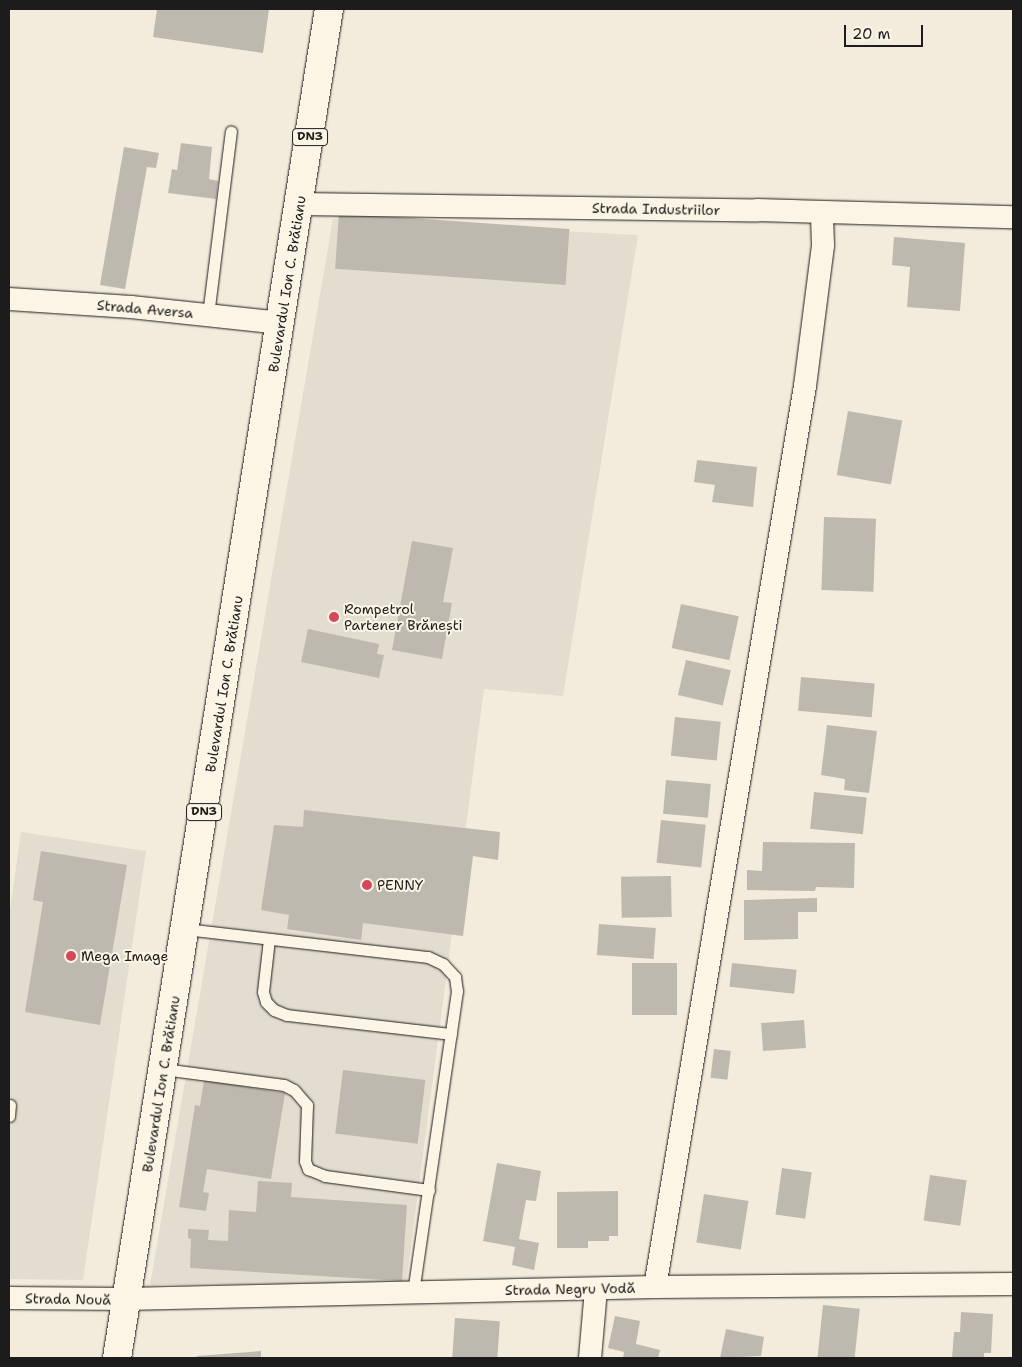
<!DOCTYPE html>
<html>
<head>
<meta charset="utf-8">
<style>
  body { margin:0 }
  #map { position:relative; width:1022px; height:1367px; overflow:hidden; background:#f3ecdd; font-family:"Shantell Sans",sans-serif }
  div>[style] { position:absolute }
  .built>* { inset:0; background:#e3ddcf }
  .building>* { inset:0; background:#beb9ae; transform-origin:0 0 }
  .roads { filter:drop-shadow(0 0 1px #1c1c1c) drop-shadow(0 0 1px #1c1c1c) }
  .lane>* { height:11px; margin:-5.5px; padding:0 5.5px; transform-origin:5.5px; border-radius:5.5px; background:#fcf5e5 }
  .street>* { height:22px; margin:-11px; padding:0 11px; transform-origin:11px; border-radius:11px; background:#fcf5e5 }
  .primary>* { height:28px; margin:-14px; padding:0 14px; transform-origin:14px; border-radius:14px; background:#fcf5e5 }
  .dots>* { width:14px; height:14px; translate:-50% -50%; box-sizing:border-box; border:2px solid #fcf5e5; border-radius:50% }
  span { translate:-50% -50%; white-space:nowrap; text-align:center; line-height:1.15; -webkit-text-stroke:4px #fcf5e5; paint-order:stroke }
  .shield-label span { padding:1px 4px; background:#fcf5e5; border:1px solid; border-radius:4px; -webkit-text-stroke-width:0 }
  .shield-label { font-size:12px; color:#1c1c1c; font-weight:700 }
  .street-label { font-size:14px; color:#1c1c1c }
  .poi-label { font-size:14px; color:#1c1c1c }
  .left { translate:0 -50%; text-align:left }
  .frame { position:absolute; inset:0; border:10px solid #1c1c1c; pointer-events:none }
  .scale { position:absolute; left:844px; top:25px; width:79px; height:22px; box-sizing:border-box; border:2px solid #1c1c1c; border-top:0; padding-left:6px; font-size:15px; line-height:18px; white-space:nowrap; color:#1c1c1c; -webkit-text-stroke:4px #fcf5e5; paint-order:stroke }
</style>
</head>
<body>
<div id="map">
  <div class="built">
    <div style="clip-path:polygon(333px 219px,638px 235px,563px 696px,484px 689px,406px 1284px,150px 1285px)"></div>
    <div style="clip-path:polygon(21px 832px,146px 851px,83px 1280px,9px 1279px,9px 918px)"></div>
  </div>
  <div class="building">
    <div style="clip-path:polygon(157px 9px,269px 9px,263px 53px,153px 37px)"></div>
    <div style="clip-path:polygon(181px 143px,212px 147px,209px 179px,218px 181px,216px 199px,168px 193px,172px 169px,177px 170px)"></div>
    <div style="clip-path:polygon(124px 147px,159px 153px,156px 168px,147px 167px,125px 289px,100px 285px)"></div>
    <div style="left:339px;top:213px;width:231px;height:56px;rotate:4deg"></div>
    <div style="clip-path:polygon(894px 237px,965px 243px,960px 311px,907px 307px,910px 267px,892px 265px)"></div>
    <div style="left:848px;top:411px;width:55px;height:65px;rotate:10deg"></div>
    <div style="clip-path:polygon(697px 460px,757px 467px,753px 507px,712px 502px,715px 485px,694px 482px)"></div>
    <div style="left:824px;top:517px;width:52px;height:73px;rotate:2deg"></div>
    <div style="clip-path:polygon(412px 541px,453px 548px,443px 602px,452px 603px,442px 659px,392px 650px)"></div>
    <div style="left:681px;top:604px;width:59px;height:45px;rotate:12deg"></div>
    <div style="clip-path:polygon(308px 629px,379px 644px,377px 654px,384px 655px,379px 678px,301px 662px)"></div>
    <div style="left:686px;top:660px;width:46px;height:36px;rotate:13deg"></div>
    <div style="left:801px;top:677px;width:74px;height:34px;rotate:5deg"></div>
    <div style="left:675px;top:717px;width:46px;height:39px;rotate:6deg"></div>
    <div style="clip-path:polygon(827px 725px,877px 731px,869px 793px,844px 790px,845px 779px,821px 775px)"></div>
    <div style="left:666px;top:780px;width:45px;height:34px;rotate:5deg"></div>
    <div style="left:814px;top:792px;width:53px;height:37px;rotate:6deg"></div>
    <div style="clip-path:polygon(304px 810px,500px 832px,498px 860px,473px 856px,463px 936px,363px 923px,361px 940px,287px 929px,289px 915px,261px 910px,274px 825px,303px 827px)"></div>
    <div style="left:661px;top:820px;width:45px;height:43px;rotate:6deg"></div>
    <div style="clip-path:polygon(763px 842px,855px 843px,854px 888px,816px 887px,815px 891px,747px 890px,747px 870px,762px 871px)"></div>
    <div style="clip-path:polygon(41px 851px,127px 865px,100px 1025px,25px 1012px,43px 902px,33px 900px)"></div>
    <div style="left:671px;top:876px;width:41px;height:50px;rotate:89deg"></div>
    <div style="clip-path:polygon(817px 898px,817px 912px,798px 912px,798px 939px,744px 940px,744px 900px)"></div>
    <div style="left:599px;top:924px;width:57px;height:31px;rotate:4deg"></div>
    <div style="left:677px;top:963px;width:52px;height:45px;rotate:90deg"></div>
    <div style="left:732px;top:963px;width:65px;height:24px;rotate:6deg"></div>
    <div style="left:804px;top:1020px;width:28px;height:43px;rotate:86deg"></div>
    <div style="left:714px;top:1049px;width:17px;height:29px;rotate:7deg"></div>
    <div style="left:343px;top:1070px;width:83px;height:64px;rotate:7deg"></div>
    <div style="clip-path:polygon(204px 1080px,285px 1093px,271px 1179px,207px 1169px,203px 1192px,209px 1193px,206px 1211px,179px 1207px,195px 1105px,200px 1106px)"></div>
    <div style="clip-path:polygon(497px 1163px,541px 1171px,536px 1201px,526px 1200px,519px 1239px,539px 1243px,534px 1270px,512px 1265px,515px 1247px,483px 1241px)"></div>
    <div style="left:782px;top:1168px;width:30px;height:47px;rotate:8deg"></div>
    <div style="left:930px;top:1175px;width:37px;height:46px;rotate:8deg"></div>
    <div style="clip-path:polygon(258px 1181px,292px 1183px,291px 1197px,407px 1205px,402px 1281px,190px 1268px,191px 1239px,188px 1238px,188px 1229px,209px 1230px,208px 1240px,228px 1241px,229px 1210px,256px 1212px)"></div>
    <div style="clip-path:polygon(618px 1191px,618px 1236px,609px 1236px,609px 1241px,588px 1241px,588px 1248px,557px 1248px,557px 1192px)"></div>
    <div style="left:704px;top:1194px;width:45px;height:49px;rotate:9deg"></div>
    <div style="left:823px;top:1305px;width:37px;height:53px;rotate:6deg"></div>
    <div style="clip-path:polygon(961px 1312px,993px 1314px,991px 1353px,984px 1353px,984px 1358px,952px 1358px,954px 1332px,960px 1332px)"></div>
    <div style="clip-path:polygon(615px 1316px,640px 1321px,636px 1344px,660px 1350px,658px 1358px,623px 1358px,624px 1352px,608px 1348px)"></div>
    <div style="left:455px;top:1318px;width:45px;height:40px;rotate:4deg"></div>
    <div style="clip-path:polygon(726px 1329px,764px 1337px,761px 1356px,720px 1358px)"></div>
    <div style="clip-path:polygon(261px 1351px,261px 1358px,197px 1358px,197px 1356px)"></div>
  </div>
  <div class="roads">
    <div class="lane">
      <div style="left:208px;top:315px;width:185px;rotate:-82.9deg"></div>
      <div style="left:185px;top:929px;width:245px;rotate:6.6deg"></div>
      <div style="left:428px;top:957px;width:17px;rotate:25deg"></div>
      <div style="left:443px;top:964px;width:18px;rotate:47deg"></div>
      <div style="left:455px;top:977px;width:14px;rotate:82deg"></div>
      <div style="left:457px;top:991px;width:305px;rotate:98.3deg"></div>
      <div style="left:269px;top:939px;width:53px;rotate:96.5deg"></div>
      <div style="left:263px;top:992px;width:10px;rotate:73deg"></div>
      <div style="left:266px;top:1002px;width:11px;rotate:45deg"></div>
      <div style="left:274px;top:1010px;width:14px;rotate:21deg"></div>
      <div style="left:287px;top:1015px;width:165px;rotate:6.6deg"></div>
      <div style="left:163px;top:1069px;width:122px;rotate:7.5deg"></div>
      <div style="left:284px;top:1085px;width:11px;rotate:27deg"></div>
      <div style="left:294px;top:1090px;width:20px;rotate:49deg"></div>
      <div style="left:307px;top:1105px;width:56px;rotate:92deg"></div>
      <div style="left:305px;top:1161px;width:9px;rotate:69deg"></div>
      <div style="left:308px;top:1169px;width:18px;rotate:22deg"></div>
      <div style="left:325px;top:1176px;width:105px;rotate:7.7deg"></div>
      <div style="left:9px;top:1116px;width:11px;rotate:-85deg"></div>
    </div>
    <div class="street">
      <div style="left:300px;top:204px;width:457px;rotate:0.8deg"></div>
      <div style="left:757px;top:210px;width:256px;rotate:1.6deg"></div>
      <div style="left:9px;top:299px;width:122px;rotate:3.8deg"></div>
      <div style="left:131px;top:307px;width:151px;rotate:6.1deg"></div>
      <div style="left:655px;top:1287px;width:913px;rotate:-80.55deg"></div>
      <div style="left:805px;top:386px;width:142px;rotate:-82.7deg"></div>
      <div style="left:823px;top:245px;width:33px;rotate:-92deg"></div>
      <div style="left:9px;top:1298px;width:117px;rotate:0.5deg"></div>
      <div style="left:126px;top:1299px;width:529px;rotate:-1.3deg"></div>
      <div style="left:655px;top:1287px;width:358px;rotate:-0.5deg"></div>
      <div style="left:590px;top:1358px;width:69px;rotate:-85deg"></div>
    </div>
    <div class="primary">
      <div style="left:117px;top:1358px;width:1366px;rotate:-81.07deg"></div>
    </div>
  </div>
  <div class="dots">
    <div style="left:334px;top:617px;background:#d1495b"></div>
    <div style="left:367px;top:885px;background:#d1495b"></div>
    <div style="left:71px;top:956px;background:#d1495b"></div>
  </div>
  <div class="shield-label">
    <span style="left:310px;top:137px">DN3</span>
    <span style="left:204px;top:812px">DN3</span>
  </div>
  <div class="street-label">
    <span style="left:656px;top:209px;rotate:1deg">Strada Industriilor</span>
    <span style="left:287px;top:284px;rotate:-81deg">Bulevardul Ion C. Brătianu</span>
    <span style="left:145px;top:309px;rotate:5deg">Strada Aversa</span>
    <span style="left:224px;top:684px;rotate:-81deg">Bulevardul Ion C. Brătianu</span>
    <span style="left:161px;top:1084px;rotate:-81deg">Bulevardul Ion C. Brătianu</span>
    <span style="left:570px;top:1289px;rotate:-1deg">Strada Negru Vodă</span>
    <span style="left:68px;top:1299px;rotate:1deg">Strada Nouă</span>
  </div>
  <div class="poi-label">
    <span class="left" style="left:344px;top:617px">Rompetrol<br>Partener Brănești</span>
    <span class="left" style="left:377px;top:885px">PENNY</span>
    <span class="left" style="left:81px;top:956px">Mega Image</span>
  </div>
  <div class="frame"></div>
  <div class="scale">20 m</div>
</div>
</body>
</html>
